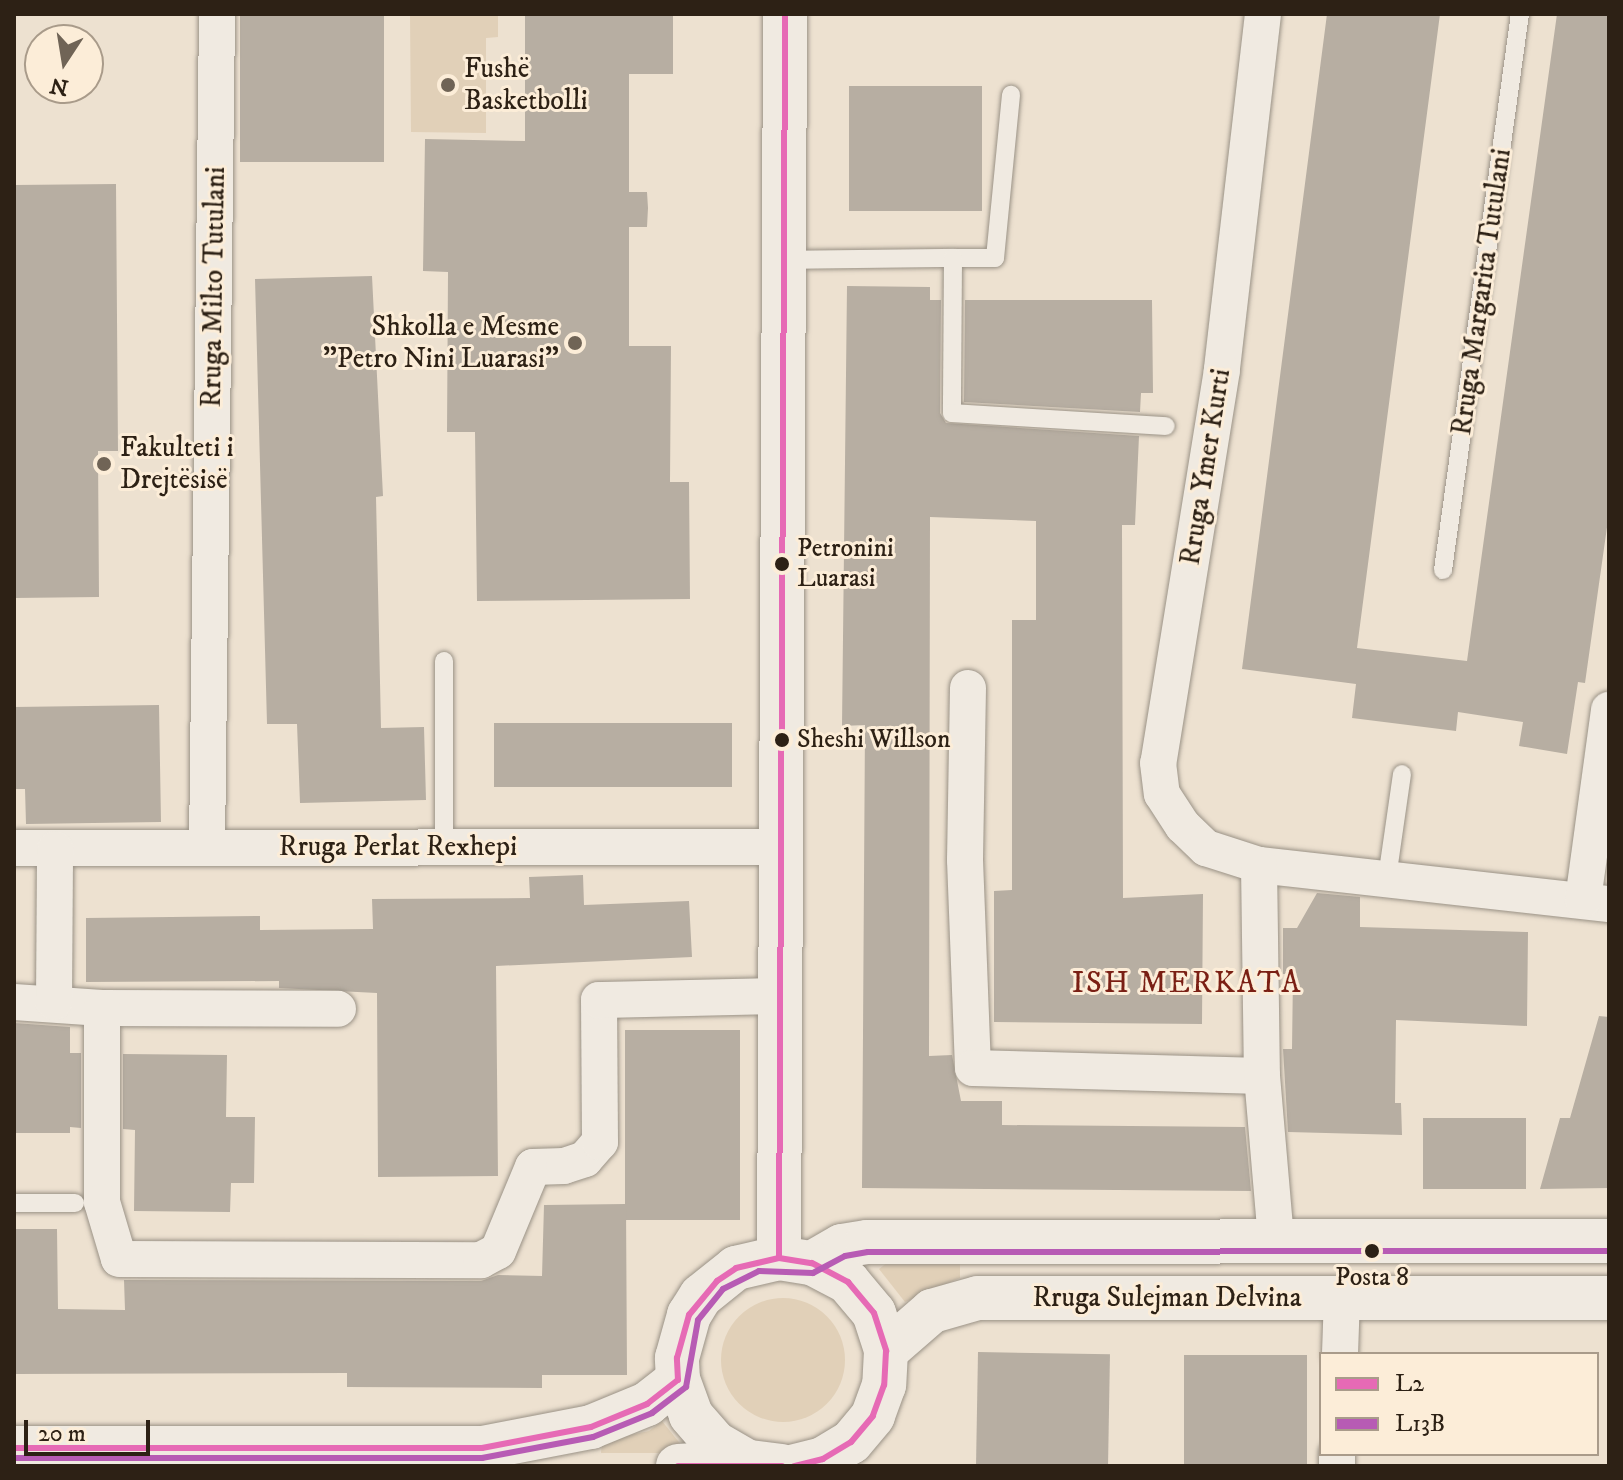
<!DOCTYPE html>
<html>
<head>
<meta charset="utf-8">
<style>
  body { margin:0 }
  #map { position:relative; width:1623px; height:1480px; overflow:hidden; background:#ede1d0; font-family:"IM FELL DW Pica",serif }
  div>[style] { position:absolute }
  .green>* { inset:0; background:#e1d0b8 }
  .round { border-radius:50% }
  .building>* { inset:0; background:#b7aea2; transform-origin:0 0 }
  .roads { filter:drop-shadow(0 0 2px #9a9286) drop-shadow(0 0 2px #9a9286) }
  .service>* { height:18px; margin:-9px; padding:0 9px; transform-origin:9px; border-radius:9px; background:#f0eae1 }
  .minor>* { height:36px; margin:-18px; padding:0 18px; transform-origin:18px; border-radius:18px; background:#f0eae1 }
  .secondary>* { height:44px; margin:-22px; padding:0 22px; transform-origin:22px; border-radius:22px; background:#f0eae1 }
  .bus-1>* { height:6px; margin:-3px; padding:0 3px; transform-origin:3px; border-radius:3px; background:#e66ab5 }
  .bus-2>* { height:6px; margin:-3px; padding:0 3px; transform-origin:3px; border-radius:3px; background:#b75bb4 }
  .dots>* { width:22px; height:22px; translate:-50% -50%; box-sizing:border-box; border:4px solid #fcedd8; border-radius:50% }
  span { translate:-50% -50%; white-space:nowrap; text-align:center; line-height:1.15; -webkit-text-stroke:6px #fcedd8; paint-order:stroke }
  .bus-label { font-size:26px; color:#2d2115 }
  .left { translate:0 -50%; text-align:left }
  .poi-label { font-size:28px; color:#2d2115 }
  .right { translate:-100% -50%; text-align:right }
  .street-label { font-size:28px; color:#2d2115 }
  .neighbourhood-label { font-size:30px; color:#7a1f14; letter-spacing:2px }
  .frame { position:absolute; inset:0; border:16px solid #2d2115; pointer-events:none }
  .legend { position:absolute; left:1319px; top:1352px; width:280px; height:104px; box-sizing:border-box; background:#fcedd8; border:2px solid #a99b8a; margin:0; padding:10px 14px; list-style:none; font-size:24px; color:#2d2115 }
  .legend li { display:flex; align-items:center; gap:16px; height:40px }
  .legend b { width:40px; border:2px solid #a99b8a }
  .north { position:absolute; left:24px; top:24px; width:80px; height:80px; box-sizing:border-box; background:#fcedd8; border:2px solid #a99b8a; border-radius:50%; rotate:192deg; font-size:22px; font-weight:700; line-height:32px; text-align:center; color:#2d2115 }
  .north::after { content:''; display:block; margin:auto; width:28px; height:36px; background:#706456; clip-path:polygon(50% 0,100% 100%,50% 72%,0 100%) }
  .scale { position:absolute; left:24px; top:1420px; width:126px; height:36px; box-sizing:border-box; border:4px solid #2d2115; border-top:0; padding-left:10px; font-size:24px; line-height:28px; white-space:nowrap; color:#2d2115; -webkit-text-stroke:6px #fcedd8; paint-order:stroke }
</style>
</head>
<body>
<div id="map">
  <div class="green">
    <div style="clip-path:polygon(410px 14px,498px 14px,498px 37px,486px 38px,486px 133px,411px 132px)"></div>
    <div style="clip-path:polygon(888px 1262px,960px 1263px,960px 1278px,905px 1302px,879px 1269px)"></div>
    <div class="round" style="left:721px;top:1298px;width:124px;height:124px"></div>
    <div style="clip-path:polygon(662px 1421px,682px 1446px,675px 1453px,601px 1453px,602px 1441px,649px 1431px)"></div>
  </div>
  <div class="building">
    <div style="left:240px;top:14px;width:144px;height:148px"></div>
    <div style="clip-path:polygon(525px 14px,673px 14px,673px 74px,629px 74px,629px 192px,647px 192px,648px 208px,647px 227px,629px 227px,629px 346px,671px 346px,670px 482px,689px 482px,690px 599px,477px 601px,475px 432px,447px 432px,448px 272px,423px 271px,425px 139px,525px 141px)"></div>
    <div style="clip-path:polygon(1327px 14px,1440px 14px,1357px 648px,1467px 661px,1557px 14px,1609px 14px,1609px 513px,1585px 683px,1578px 682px,1567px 754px,1519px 746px,1523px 722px,1458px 712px,1456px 731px,1352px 718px,1356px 684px,1242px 669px)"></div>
    <div style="left:849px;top:86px;width:133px;height:125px"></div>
    <div style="clip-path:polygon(116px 184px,118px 451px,98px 451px,99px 597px,14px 598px,14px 185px)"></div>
    <div style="clip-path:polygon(372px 276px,383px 496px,376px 497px,381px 728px,424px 727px,426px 800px,300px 803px,297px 724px,267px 724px,255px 279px)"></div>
    <div style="clip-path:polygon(847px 286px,930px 287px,930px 300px,941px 300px,940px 413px,946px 423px,1139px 436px,1135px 525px,1122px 525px,1123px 898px,1203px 894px,1202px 1024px,994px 1022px,994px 891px,1012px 890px,1012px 620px,1036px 620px,1036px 521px,930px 517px,929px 1056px,952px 1055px,961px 1101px,1002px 1101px,1002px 1125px,1245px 1127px,1251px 1191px,862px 1188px,865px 725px,842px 726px)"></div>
    <div style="clip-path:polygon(965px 300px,1152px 300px,1153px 393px,1141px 393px,1140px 412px,964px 402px)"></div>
    <div style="clip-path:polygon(159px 705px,161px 822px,26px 824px,25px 789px,14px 789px,14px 707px)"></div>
    <div style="left:494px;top:723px;width:238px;height:64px"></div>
    <div style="clip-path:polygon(583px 875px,584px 905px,689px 901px,692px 957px,496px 966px,498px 1176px,378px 1177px,377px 993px,279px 988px,279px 981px,86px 982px,86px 918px,260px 916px,260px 930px,373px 929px,372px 899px,530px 898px,529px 877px)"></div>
    <div style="clip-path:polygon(1317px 893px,1360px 897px,1360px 927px,1528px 932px,1527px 1026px,1396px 1020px,1395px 1103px,1401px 1103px,1402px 1135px,1288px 1132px,1283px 1049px,1292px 1049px,1293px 974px,1283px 974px,1283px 928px,1297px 928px)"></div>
    <div style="clip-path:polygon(1599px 1016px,1609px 1017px,1609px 1188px,1540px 1189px,1560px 1118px,1570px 1118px)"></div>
    <div style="clip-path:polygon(14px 1023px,70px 1027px,70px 1053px,81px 1053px,81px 1128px,70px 1127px,70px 1133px,14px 1133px)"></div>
    <div style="left:625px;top:1030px;width:115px;height:190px"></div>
    <div style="clip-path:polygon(123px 1054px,227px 1055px,226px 1117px,255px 1117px,254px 1183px,231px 1183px,230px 1212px,134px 1211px,135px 1130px,123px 1129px)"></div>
    <div style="left:1423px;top:1118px;width:103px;height:71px"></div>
    <div style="clip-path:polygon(626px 1204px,627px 1375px,542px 1375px,542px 1388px,347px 1387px,347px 1373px,14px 1374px,14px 1229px,57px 1229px,58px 1309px,125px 1310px,124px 1280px,481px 1281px,498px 1275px,542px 1276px,544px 1205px)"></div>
    <div style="left:978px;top:1352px;width:132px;height:113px;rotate:1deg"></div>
    <div style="left:1184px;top:1355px;width:123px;height:111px"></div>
  </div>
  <div class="roads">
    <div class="service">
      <div style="left:953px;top:258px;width:42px"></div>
      <div style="left:995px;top:258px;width:164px;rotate:-84.4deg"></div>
      <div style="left:784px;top:260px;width:169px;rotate:-0.7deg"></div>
      <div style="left:953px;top:258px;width:155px;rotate:90.4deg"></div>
      <div style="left:952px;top:413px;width:214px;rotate:3.5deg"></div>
      <div style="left:1443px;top:570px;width:561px;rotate:-82.12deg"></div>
      <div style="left:444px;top:661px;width:186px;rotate:90deg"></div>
      <div style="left:1387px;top:878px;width:105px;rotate:-81.8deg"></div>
      <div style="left:14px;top:1203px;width:61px"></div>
    </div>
    <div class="minor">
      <div style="left:1263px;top:14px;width:358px;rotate:96.6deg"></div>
      <div style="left:1222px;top:370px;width:398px;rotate:99.2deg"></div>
      <div style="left:1158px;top:763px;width:31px;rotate:83deg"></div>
      <div style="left:1162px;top:794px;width:38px;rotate:57deg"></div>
      <div style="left:1183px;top:826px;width:32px;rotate:44deg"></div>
      <div style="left:1206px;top:848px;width:56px;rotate:17.8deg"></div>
      <div style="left:1259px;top:865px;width:352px;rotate:6.4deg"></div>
      <div style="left:968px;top:688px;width:172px;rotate:91deg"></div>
      <div style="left:965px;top:860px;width:208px;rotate:87.8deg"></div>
      <div style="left:973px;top:1068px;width:289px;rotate:1.6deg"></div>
      <div style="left:207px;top:847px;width:833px;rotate:-89.31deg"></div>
      <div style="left:14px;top:848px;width:767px;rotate:-0.07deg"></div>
      <div style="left:1259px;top:865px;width:211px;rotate:89.2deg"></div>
      <div style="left:1262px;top:1076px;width:165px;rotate:85.1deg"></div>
      <div style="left:1583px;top:900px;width:192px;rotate:-82.2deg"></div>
      <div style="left:14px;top:1002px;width:88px;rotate:3.9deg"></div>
      <div style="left:102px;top:1008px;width:236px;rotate:0.2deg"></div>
      <div style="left:54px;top:1002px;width:153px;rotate:-89.6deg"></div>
      <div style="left:102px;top:1008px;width:194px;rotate:90deg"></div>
      <div style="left:102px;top:1202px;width:59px;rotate:73.4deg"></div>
      <div style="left:119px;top:1259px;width:362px;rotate:0.2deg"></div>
      <div style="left:481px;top:1260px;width:19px;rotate:-28deg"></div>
      <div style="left:498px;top:1251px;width:91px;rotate:-67.4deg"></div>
      <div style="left:533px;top:1167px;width:31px;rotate:-2deg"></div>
      <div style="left:564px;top:1166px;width:22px;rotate:-18deg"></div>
      <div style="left:585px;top:1159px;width:23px;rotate:-49deg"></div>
      <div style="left:600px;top:1142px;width:142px;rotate:-90.4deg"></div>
      <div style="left:599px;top:1000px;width:181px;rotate:-1.3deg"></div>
      <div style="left:1340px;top:1354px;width:56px;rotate:-88deg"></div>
      <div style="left:1337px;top:1466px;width:12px;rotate:-90deg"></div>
    </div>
    <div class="secondary">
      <div style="left:779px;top:1258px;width:1244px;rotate:-89.72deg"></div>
      <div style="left:812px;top:1263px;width:34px;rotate:-30deg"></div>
      <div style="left:842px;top:1246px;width:25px;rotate:-9deg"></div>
      <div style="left:867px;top:1242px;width:742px;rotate:-0.08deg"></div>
      <div style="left:886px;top:1351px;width:61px;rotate:-41deg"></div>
      <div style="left:932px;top:1311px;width:48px;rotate:-15.8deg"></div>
      <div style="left:978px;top:1298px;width:631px"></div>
      <div style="left:14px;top:1448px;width:468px"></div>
      <div style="left:482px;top:1448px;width:111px;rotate:-10.9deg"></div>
      <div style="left:591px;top:1427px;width:61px;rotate:-22.3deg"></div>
      <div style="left:647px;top:1404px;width:39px;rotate:-38deg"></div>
      <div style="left:678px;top:1466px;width:70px;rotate:-3.3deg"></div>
      <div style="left:782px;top:1466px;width:34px;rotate:-173deg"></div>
      <div style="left:748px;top:1462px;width:38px;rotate:-150deg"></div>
      <div style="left:715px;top:1443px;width:37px;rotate:-131deg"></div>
      <div style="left:691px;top:1415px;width:37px;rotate:-110deg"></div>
      <div style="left:678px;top:1380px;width:22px;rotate:-93deg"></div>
      <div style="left:677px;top:1358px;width:45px;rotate:-74.4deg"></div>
      <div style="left:689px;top:1315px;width:22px;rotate:-58deg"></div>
      <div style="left:701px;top:1296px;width:45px;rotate:-38.7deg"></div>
      <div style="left:736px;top:1268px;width:44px;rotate:-13.1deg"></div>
      <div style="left:779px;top:1258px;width:33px;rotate:9deg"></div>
      <div style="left:812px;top:1263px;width:41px;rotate:27.8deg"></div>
      <div style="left:848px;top:1282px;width:40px;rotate:50deg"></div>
      <div style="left:874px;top:1313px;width:40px;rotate:72deg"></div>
      <div style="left:886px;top:1351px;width:34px;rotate:93deg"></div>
      <div style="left:884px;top:1385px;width:33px;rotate:110deg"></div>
      <div style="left:873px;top:1416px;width:34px;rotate:130deg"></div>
      <div style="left:851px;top:1442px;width:33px;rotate:149deg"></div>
      <div style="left:823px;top:1459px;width:30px;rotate:166deg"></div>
    </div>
  </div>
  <div class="bus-1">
    <div style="left:779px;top:1258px;width:1244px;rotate:-89.72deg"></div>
    <div style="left:14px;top:1448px;width:468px"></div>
    <div style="left:482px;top:1448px;width:111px;rotate:-10.9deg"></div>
    <div style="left:591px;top:1427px;width:61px;rotate:-22.3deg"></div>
    <div style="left:647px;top:1404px;width:39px;rotate:-38deg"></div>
    <div style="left:678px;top:1380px;width:22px;rotate:-93deg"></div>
    <div style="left:677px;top:1358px;width:45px;rotate:-74.4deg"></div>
    <div style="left:689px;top:1315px;width:44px;rotate:-50.5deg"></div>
    <div style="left:717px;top:1281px;width:23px;rotate:-34deg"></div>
    <div style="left:736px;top:1268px;width:44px;rotate:-13.1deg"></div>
    <div style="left:779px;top:1258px;width:33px;rotate:9deg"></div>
    <div style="left:812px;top:1263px;width:41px;rotate:27.8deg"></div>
    <div style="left:848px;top:1282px;width:40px;rotate:50deg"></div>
    <div style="left:874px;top:1313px;width:40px;rotate:72deg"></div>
    <div style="left:886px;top:1351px;width:34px;rotate:93deg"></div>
    <div style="left:884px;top:1385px;width:33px;rotate:110deg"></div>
    <div style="left:873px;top:1416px;width:34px;rotate:130deg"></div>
    <div style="left:851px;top:1442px;width:33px;rotate:149deg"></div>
    <div style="left:823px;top:1459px;width:30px;rotate:166deg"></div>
    <div style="left:678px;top:1466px;width:104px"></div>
  </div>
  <div class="bus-2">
    <div style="left:14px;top:1458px;width:468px"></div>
    <div style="left:482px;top:1458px;width:113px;rotate:-10.7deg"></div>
    <div style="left:593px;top:1437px;width:64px;rotate:-22.1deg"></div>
    <div style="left:652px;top:1413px;width:43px;rotate:-37.4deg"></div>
    <div style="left:686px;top:1387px;width:68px;rotate:-79.8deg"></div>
    <div style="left:698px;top:1320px;width:40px;rotate:-51deg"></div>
    <div style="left:723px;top:1289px;width:40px;rotate:-26.6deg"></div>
    <div style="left:759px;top:1271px;width:54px;rotate:2.1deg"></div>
    <div style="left:813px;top:1273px;width:36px;rotate:-28deg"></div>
    <div style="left:845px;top:1256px;width:23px;rotate:-10deg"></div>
    <div style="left:868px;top:1252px;width:741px;rotate:-0.08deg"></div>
  </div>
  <div class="dots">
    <div style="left:448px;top:85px;background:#706456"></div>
    <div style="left:575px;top:343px;background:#706456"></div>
    <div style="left:104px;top:464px;background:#706456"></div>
    <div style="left:782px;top:564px;background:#2d2115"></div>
    <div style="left:782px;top:740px;background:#2d2115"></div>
    <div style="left:1372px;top:1251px;background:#2d2115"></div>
  </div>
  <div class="bus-label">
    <span class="left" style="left:797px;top:564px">Petronini<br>Luarasi</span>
    <span class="left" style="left:797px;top:740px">Sheshi Willson</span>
    <span style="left:1372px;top:1278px">Posta 8</span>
  </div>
  <div class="poi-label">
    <span class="left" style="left:464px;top:85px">Fushë<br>Basketbolli</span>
    <span class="right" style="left:559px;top:343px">Shkolla e Mesme<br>"Petro Nini Luarasi"</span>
    <span class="left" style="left:120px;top:464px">Fakulteti i<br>Drejtësisë</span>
  </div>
  <div class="street-label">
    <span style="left:214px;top:287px;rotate:-89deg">Rruga Milto Tutulani</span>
    <span style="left:1482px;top:292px;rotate:-82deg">Rruga Margarita Tutulani</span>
    <span style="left:1206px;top:467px;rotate:-81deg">Rruga Ymer Kurti</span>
    <span style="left:398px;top:847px">Rruga Perlat Rexhepi</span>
    <span style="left:1167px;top:1298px">Rruga Sulejman Delvina</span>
  </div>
  <div class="neighbourhood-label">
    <span style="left:1187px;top:984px">ISH MERKATA</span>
  </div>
  <div class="frame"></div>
  <ul class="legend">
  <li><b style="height:10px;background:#e66ab5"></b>L2</li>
  <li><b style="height:10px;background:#b75bb4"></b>L13B</li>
  </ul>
  <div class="north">N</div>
  <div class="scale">20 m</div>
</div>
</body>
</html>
